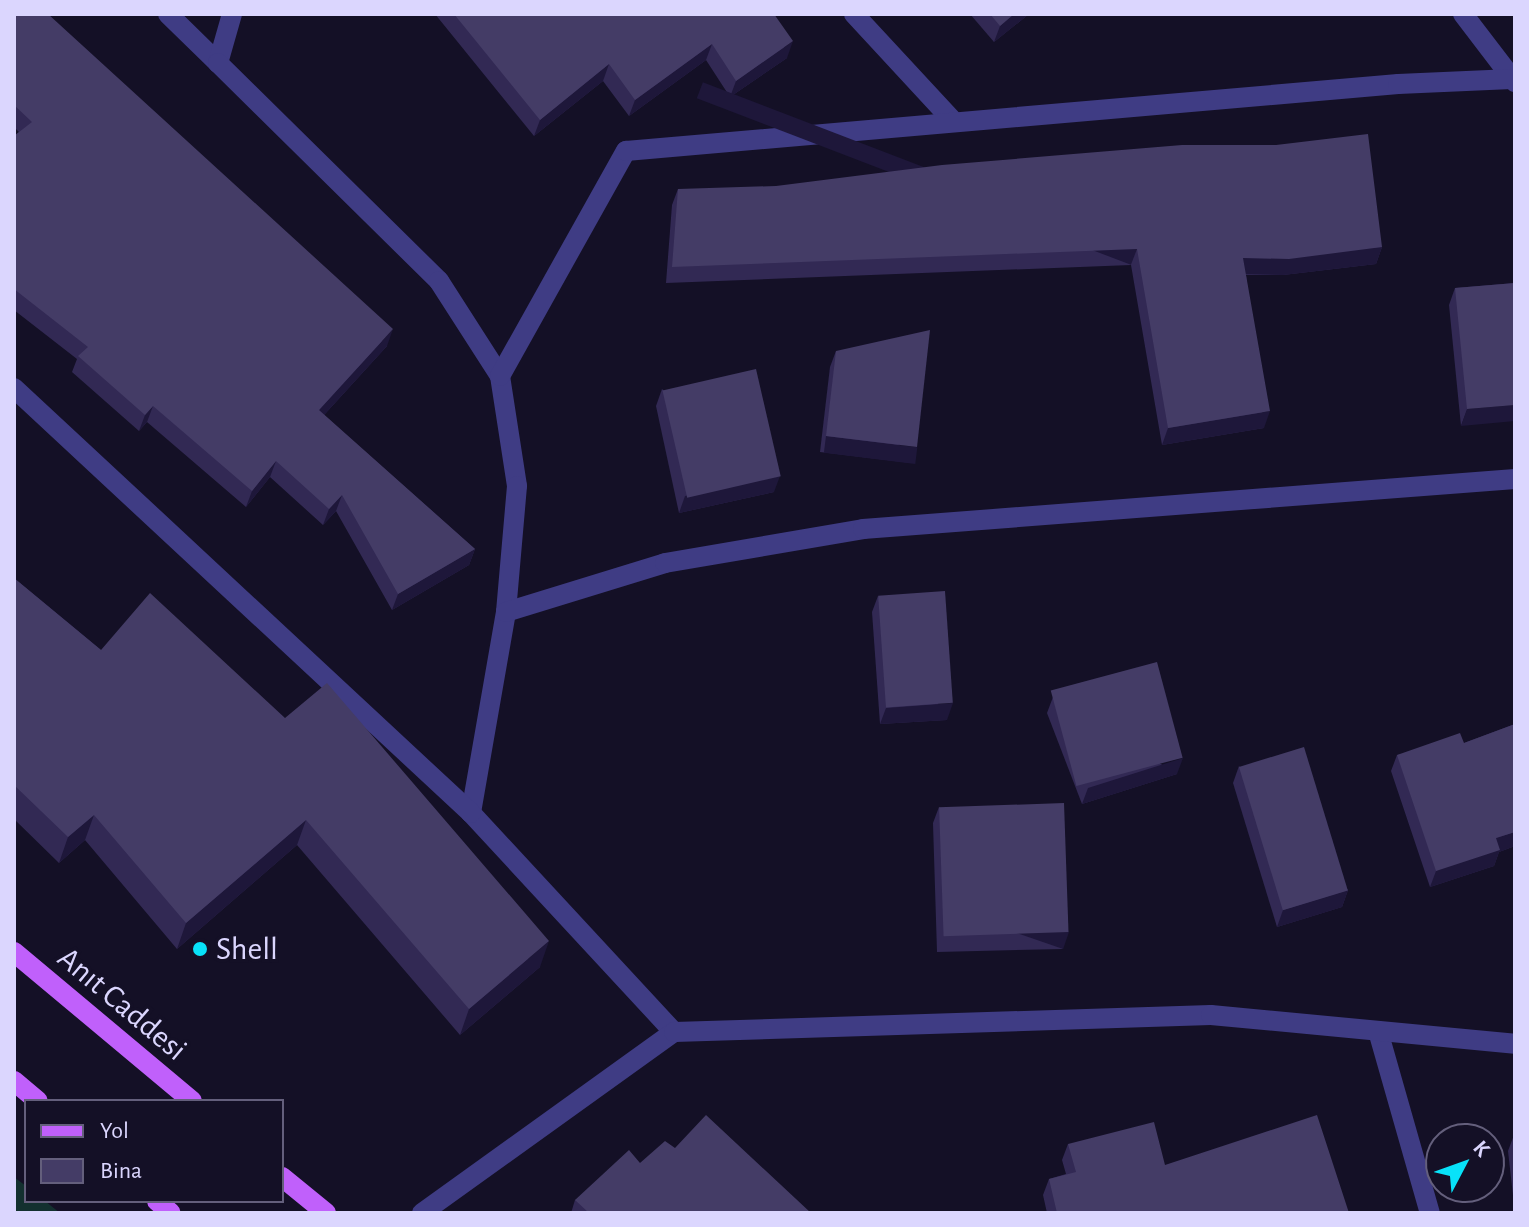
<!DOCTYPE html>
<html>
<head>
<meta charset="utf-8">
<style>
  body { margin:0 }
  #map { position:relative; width:1529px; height:1227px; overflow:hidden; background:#141026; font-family:"Alegreya Sans",sans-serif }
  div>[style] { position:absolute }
  .green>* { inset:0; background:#13302f }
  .minor>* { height:20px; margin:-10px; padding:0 10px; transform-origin:10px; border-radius:10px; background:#3f3c84 }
  .major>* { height:20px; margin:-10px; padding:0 10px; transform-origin:10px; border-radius:10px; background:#c060fb }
  .wall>* { inset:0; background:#322954 }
  .shaded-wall>* { inset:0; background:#1e173a; transform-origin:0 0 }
  .building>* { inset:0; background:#443c66; transform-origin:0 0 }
  .dots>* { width:22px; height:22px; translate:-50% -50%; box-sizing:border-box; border:4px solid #141026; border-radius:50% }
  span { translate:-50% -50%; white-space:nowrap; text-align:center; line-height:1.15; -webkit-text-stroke:7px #141026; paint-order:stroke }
  .poi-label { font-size:32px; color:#dbd6fe }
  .left { translate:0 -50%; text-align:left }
  .street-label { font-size:32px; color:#dbd6fe }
  .frame { position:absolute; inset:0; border:16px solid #dbd6fe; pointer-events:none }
  .legend { position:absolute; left:24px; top:1099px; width:260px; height:104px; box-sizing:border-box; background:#141026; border:2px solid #645f7c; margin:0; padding:10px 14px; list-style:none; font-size:24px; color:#dbd6fe }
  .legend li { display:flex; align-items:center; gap:16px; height:40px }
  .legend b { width:40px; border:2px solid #645f7c }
  .north { position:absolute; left:1425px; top:1123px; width:80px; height:80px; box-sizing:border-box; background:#141026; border:2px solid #645f7c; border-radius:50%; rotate:49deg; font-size:22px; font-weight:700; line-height:32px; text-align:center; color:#dbd6fe }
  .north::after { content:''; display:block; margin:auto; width:28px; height:36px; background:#08e2f9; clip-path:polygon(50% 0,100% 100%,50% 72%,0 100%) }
</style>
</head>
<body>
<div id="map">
  <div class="green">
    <div style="clip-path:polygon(14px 1177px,26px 1186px,26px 1201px,45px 1201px,60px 1213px,14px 1213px)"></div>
  </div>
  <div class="minor">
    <div style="left:168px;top:14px;width:70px;rotate:44.4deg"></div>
    <div style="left:232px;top:14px;width:51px;rotate:105.9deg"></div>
    <div style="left:218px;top:63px;width:310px;rotate:44.6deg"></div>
    <div style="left:439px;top:281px;width:113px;rotate:57.3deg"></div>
    <div style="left:500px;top:376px;width:111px;rotate:81.2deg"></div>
    <div style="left:517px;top:486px;width:126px;rotate:95deg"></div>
    <div style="left:506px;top:612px;width:204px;rotate:99.9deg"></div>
    <div style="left:471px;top:813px;width:299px;rotate:47.2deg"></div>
    <div style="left:854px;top:14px;width:147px;rotate:47.2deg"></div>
    <div style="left:1463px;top:14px;width:86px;rotate:52.6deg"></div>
    <div style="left:500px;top:376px;width:258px;rotate:-60.8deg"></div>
    <div style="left:626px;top:151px;width:775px;rotate:-4.96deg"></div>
    <div style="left:1398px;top:84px;width:114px;rotate:-2.5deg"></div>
    <div style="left:14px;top:388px;width:624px;rotate:42.92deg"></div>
    <div style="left:506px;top:612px;width:166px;rotate:-17.1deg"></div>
    <div style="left:665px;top:563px;width:201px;rotate:-9.7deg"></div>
    <div style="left:863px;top:529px;width:654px;rotate:-4.39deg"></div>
    <div style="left:1378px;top:1031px;width:189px;rotate:74.1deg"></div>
    <div style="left:422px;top:1213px;width:310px;rotate:-35.7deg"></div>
    <div style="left:674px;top:1032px;width:537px;rotate:-1.81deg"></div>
    <div style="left:1211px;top:1015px;width:305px;rotate:5.4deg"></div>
  </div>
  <div class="major">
    <div style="left:14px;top:952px;width:232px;rotate:39.9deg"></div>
    <div style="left:14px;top:1081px;width:31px;rotate:40deg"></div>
    <div style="left:282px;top:1177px;width:57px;rotate:39.3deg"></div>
    <div style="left:157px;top:1201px;width:18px;rotate:41deg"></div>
  </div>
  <div class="wall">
    <div style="clip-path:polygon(14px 14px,387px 346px,324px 415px,475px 549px,469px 565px,392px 610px,336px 511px,323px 525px,270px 477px,246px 507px,147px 422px,139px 431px,72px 372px,77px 359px,14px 310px,14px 136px,19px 132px,14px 127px)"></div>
    <div style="clip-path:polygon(435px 14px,774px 14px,787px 58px,730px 97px,706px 60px,629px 116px,603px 81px,534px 136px)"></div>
    <div style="clip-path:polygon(970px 14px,1029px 14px,994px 42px)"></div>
    <div style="clip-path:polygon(678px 189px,1382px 247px,1376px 264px,1283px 275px,1246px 275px,1264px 428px,1162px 445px,1131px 265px,666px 283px,672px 205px)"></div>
    <div style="clip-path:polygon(1515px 283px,1461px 426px,1449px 305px,1455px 288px)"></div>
    <div style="clip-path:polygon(836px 351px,911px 463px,820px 452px,830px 367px)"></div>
    <div style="clip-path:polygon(662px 389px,774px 492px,679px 513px,656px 406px)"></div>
    <div style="clip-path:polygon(14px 578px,101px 650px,540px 967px,460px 1035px,297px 845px,177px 949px,85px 840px,59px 863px,14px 819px)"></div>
    <div style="clip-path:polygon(878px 596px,947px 720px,880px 724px,872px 612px)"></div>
    <div style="clip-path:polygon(1053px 697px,1177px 774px,1082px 804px,1047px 713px)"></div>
    <div style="clip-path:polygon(1515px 724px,1515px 846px,1499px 852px,1494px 866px,1430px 887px,1391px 771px,1397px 755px,1464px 743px)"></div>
    <div style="clip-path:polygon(1239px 766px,1348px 890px,1342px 907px,1277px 927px,1233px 783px)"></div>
    <div style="clip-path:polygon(939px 807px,1063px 949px,937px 952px,933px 823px)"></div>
    <div style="clip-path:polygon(1514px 1135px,1515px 1147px,1515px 1213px,1508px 1151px)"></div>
    <div style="clip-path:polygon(1068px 1144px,1165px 1165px,1349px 1213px,1047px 1213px,1043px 1195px,1049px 1179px,1066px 1174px,1062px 1160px)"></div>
    <div style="clip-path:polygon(675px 1148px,811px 1213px,571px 1213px,575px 1200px,640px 1163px)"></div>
  </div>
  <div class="shaded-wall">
    <div style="clip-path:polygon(1014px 14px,1029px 14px,994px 42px,1000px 26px)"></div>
    <div style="clip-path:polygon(793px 41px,787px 58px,730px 97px,736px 81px)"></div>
    <div style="clip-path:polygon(712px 44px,706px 60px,629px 116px,635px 100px)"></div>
    <div style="clip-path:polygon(609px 64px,603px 81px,534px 136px,540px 120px)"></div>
    <div style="clip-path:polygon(1382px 247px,1376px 264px,1283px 275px,1237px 274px,1243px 258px)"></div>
    <div style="left:1137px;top:249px;width:17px;height:465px;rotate:111deg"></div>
    <div style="clip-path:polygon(393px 329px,387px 346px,313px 427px,319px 410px)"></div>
    <div style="clip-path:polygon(1515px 405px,1515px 421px,1461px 426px,1467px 409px)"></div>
    <div style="clip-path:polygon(153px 406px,147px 422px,139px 431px,145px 415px)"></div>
    <div style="clip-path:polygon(1270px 411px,1264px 428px,1162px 445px,1168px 428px)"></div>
    <div style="left:826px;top:436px;width:92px;height:17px;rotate:7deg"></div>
    <div style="clip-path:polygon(276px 461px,270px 477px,246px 507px,252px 491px)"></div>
    <div style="clip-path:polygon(780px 476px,774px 492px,679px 513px,685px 496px)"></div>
    <div style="clip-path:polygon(342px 495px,336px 511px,323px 525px,329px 509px)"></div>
    <div style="clip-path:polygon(475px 549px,469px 565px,392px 610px,398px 594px)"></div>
    <div style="clip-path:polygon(953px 703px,947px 720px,880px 724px,886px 708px)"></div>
    <div style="clip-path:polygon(1183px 758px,1177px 774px,1082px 804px,1088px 788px)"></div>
    <div style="clip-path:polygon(94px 815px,85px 840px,59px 863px,68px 837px)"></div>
    <div style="clip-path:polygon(306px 820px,297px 845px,177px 949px,186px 923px)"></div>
    <div style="clip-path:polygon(1515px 832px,1515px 846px,1499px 852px,1494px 866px,1430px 887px,1436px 871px,1496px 838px)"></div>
    <div style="clip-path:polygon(1348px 890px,1342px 907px,1277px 927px,1283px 910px)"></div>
    <div style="left:1069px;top:932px;width:18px;height:126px;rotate:109deg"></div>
    <div style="clip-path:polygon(549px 941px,540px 967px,460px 1035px,469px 1009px)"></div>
  </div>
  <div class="building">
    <div style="clip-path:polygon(14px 14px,48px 14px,393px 329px,319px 410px,475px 549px,398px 594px,342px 495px,329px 509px,276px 461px,252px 491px,153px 406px,145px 415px,78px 356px,88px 347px,14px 289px,14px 136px,32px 122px,14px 105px)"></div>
    <div style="clip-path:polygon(454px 14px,774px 14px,793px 41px,736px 81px,712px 44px,635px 100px,609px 64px,540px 120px)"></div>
    <div style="clip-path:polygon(990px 14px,1014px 14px,1000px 26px)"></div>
    <div style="clip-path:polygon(1368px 134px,1382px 247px,1289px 259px,1243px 258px,1270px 411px,1168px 428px,1137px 249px,672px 267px,678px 189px,776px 186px,942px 165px,1182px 145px,1276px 145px)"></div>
    <div style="clip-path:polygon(1515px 283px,1515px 405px,1467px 409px,1455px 288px)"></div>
    <div style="clip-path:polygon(930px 330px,917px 447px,826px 436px,836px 351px)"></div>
    <div style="left:756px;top:369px;width:110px;height:96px;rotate:77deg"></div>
    <div style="clip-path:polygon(14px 578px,101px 650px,150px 593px,285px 718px,327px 683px,549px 941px,469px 1009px,306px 820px,186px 923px,94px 815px,68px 837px,14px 785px)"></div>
    <div style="left:945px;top:591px;width:112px;height:67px;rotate:86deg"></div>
    <div style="left:1157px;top:662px;width:99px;height:110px;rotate:75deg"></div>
    <div style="clip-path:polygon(1515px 724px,1515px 832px,1496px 838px,1500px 850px,1436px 871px,1397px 755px,1460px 733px,1464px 743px)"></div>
    <div style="left:1304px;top:747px;width:150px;height:68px;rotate:73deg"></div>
    <div style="left:1064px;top:803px;width:129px;height:125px;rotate:88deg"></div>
    <div style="clip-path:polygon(706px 1115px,811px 1213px,589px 1213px,575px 1200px,629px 1150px,640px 1163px,665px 1141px,675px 1148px)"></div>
    <div style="clip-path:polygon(1317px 1115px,1349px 1213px,1057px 1213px,1049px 1179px,1076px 1172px,1068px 1144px,1154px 1122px,1165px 1165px)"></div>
  </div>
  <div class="dots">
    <div style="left:200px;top:949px;background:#08e2f9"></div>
  </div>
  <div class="poi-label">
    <span class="left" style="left:216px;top:949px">Shell</span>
  </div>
  <div class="street-label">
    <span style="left:122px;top:1004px;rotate:40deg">Anıt Caddesi</span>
  </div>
  <div class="frame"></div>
  <ul class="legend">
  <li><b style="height:10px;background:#c060fb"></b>Yol</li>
  <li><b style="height:22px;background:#443c66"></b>Bina</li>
  </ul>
  <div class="north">K</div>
</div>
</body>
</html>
